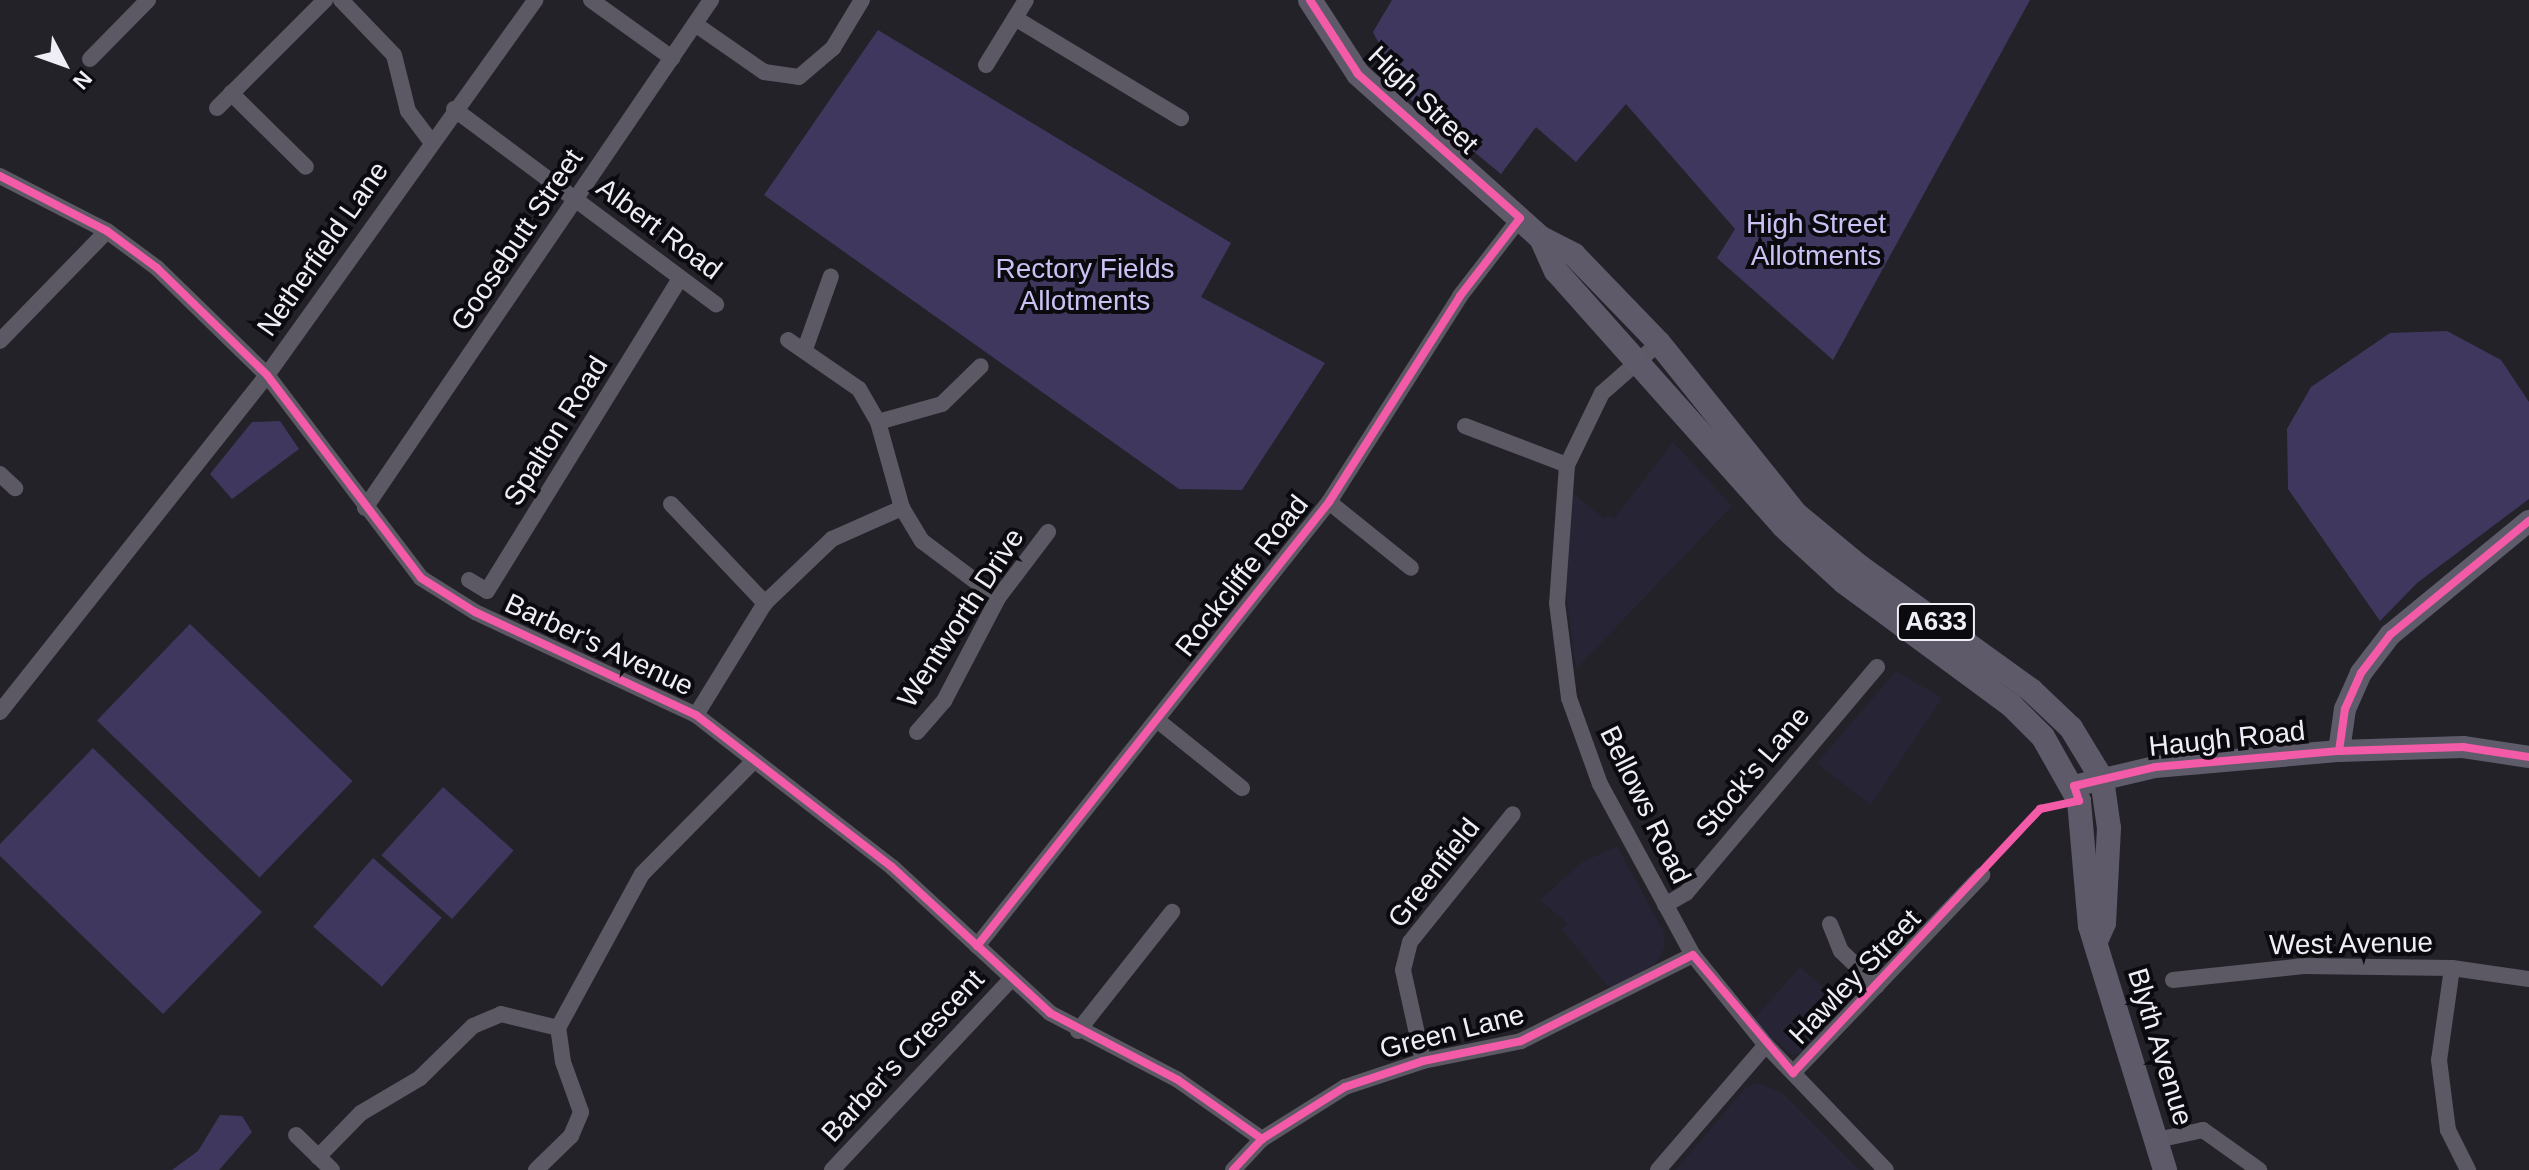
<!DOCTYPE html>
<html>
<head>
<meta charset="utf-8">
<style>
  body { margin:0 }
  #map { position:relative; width:2529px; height:1170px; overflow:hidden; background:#232229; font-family:Helvetica,sans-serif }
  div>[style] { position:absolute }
  .built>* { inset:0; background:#272435 }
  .green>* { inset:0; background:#40375f; transform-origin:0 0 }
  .street>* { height:16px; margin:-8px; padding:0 8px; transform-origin:8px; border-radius:8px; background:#5c5965 }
  .secondary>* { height:22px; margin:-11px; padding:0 11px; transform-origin:11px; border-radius:11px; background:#5e5c6a }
  .primary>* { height:24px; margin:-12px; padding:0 12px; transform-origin:12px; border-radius:12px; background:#5e5a69 }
  .cycleway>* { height:8px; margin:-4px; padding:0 4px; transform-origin:4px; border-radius:4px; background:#f35aa7 }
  span { translate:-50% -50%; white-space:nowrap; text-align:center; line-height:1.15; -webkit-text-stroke:8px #0b0a0f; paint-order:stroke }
  .shield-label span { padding:2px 6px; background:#0b0a0f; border:2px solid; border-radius:6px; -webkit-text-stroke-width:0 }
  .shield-label { font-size:26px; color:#efeef7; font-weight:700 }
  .street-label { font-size:28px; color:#efeef7 }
  .park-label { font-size:28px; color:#cbc1f4 }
  .north { position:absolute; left:24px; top:24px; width:80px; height:80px; -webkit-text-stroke:6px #0b0a0f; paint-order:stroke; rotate:131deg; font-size:22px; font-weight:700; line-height:32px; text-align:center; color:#efeef7 }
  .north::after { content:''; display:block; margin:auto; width:28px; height:36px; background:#efeef7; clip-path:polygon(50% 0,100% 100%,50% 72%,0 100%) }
</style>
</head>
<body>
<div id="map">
  <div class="built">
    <div style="clip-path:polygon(1673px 442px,1732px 506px,1576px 669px,1564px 578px,1572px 492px,1604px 519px,1608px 515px,1614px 519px)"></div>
    <div style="clip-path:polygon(1896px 671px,1942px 698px,1871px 805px,1817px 763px)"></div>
    <div style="clip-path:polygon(1617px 846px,1663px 931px,1665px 947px,1655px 964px,1610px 989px,1561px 928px,1568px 924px,1540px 900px,1581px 863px)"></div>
    <div style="clip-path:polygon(1800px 967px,1848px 1009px,1805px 1054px,1792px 1055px,1752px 1021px)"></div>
    <div style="clip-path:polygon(1757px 1083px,1782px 1093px,1859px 1170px,1676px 1170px,1745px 1088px)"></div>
  </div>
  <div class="green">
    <div style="clip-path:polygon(1392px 0,2030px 0,1833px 360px,1717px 258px,1735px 229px,1626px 104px,1576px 162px,1536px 127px,1501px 174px,1404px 94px,1373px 32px)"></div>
    <div style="clip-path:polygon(878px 30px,1231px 243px,1201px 297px,1325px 363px,1242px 490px,1179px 489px,764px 195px)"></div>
    <div style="clip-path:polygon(2447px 331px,2501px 360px,2529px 402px,2529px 499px,2417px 583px,2380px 621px,2288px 489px,2287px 429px,2311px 387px,2390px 333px)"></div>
    <div style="clip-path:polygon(280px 421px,299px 449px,232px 499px,210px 474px,252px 422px)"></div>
    <div style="left:190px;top:624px;width:226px;height:134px;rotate:44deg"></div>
    <div style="clip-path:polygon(93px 748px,262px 912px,163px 1014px,0 856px,0 844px)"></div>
    <div style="left:443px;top:787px;width:95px;height:92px;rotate:42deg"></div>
    <div style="left:373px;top:858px;width:91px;height:91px;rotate:41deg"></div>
    <div style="clip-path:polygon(220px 1115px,242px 1116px,252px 1132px,219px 1170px,172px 1170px,198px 1151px)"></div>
  </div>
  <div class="street">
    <div style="left:341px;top:0;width:76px;rotate:46.1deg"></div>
    <div style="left:394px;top:55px;width:58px;rotate:76deg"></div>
    <div style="left:408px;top:111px;width:38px;rotate:53deg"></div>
    <div style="left:591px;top:0;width:100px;rotate:35.6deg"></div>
    <div style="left:1015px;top:18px;width:194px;rotate:31.1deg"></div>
    <div style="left:695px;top:24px;width:84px;rotate:34.8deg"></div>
    <div style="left:764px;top:72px;width:35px;rotate:8deg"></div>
    <div style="left:799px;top:77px;width:45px;rotate:-40.5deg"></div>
    <div style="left:833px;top:48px;width:56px;rotate:-58.9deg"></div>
    <div style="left:90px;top:59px;width:83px;rotate:-45.5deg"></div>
    <div style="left:986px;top:65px;width:76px;rotate:-58.4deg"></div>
    <div style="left:231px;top:93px;width:105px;rotate:44.6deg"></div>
    <div style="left:217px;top:108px;width:153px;rotate:-45deg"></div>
    <div style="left:454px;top:109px;width:327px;rotate:36.7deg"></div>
    <div style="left:0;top:176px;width:120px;rotate:27.2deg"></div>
    <div style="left:107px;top:231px;width:62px;rotate:36.5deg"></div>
    <div style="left:157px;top:268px;width:153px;rotate:44.2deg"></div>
    <div style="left:267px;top:375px;width:255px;rotate:52.8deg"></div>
    <div style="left:421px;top:578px;width:64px;rotate:32.2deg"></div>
    <div style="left:475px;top:612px;width:244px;rotate:25deg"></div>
    <div style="left:696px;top:715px;width:248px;rotate:37.8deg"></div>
    <div style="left:892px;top:867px;width:215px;rotate:42.7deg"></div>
    <div style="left:1050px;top:1013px;width:144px;rotate:27.6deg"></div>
    <div style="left:1178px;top:1080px;width:103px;rotate:35.1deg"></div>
    <div style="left:788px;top:340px;width:86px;rotate:34.6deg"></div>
    <div style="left:859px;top:389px;width:38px;rotate:60deg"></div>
    <div style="left:878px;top:422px;width:89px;rotate:74.4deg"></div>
    <div style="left:902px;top:508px;width:39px;rotate:59deg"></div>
    <div style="left:922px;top:541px;width:95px;rotate:36.9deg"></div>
    <div style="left:0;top:341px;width:153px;rotate:-45.8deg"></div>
    <div style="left:1659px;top:343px;width:76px;rotate:138.7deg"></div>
    <div style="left:1602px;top:393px;width:80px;rotate:115.9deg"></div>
    <div style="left:1567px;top:465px;width:138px;rotate:94.1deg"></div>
    <div style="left:1557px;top:603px;width:96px;rotate:82.8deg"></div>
    <div style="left:1569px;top:698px;width:91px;rotate:70.2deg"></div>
    <div style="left:1600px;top:784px;width:195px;rotate:61.5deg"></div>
    <div style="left:1693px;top:955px;width:116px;rotate:51deg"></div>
    <div style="left:1766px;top:1045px;width:173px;rotate:46.2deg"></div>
    <div style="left:805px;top:349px;width:77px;rotate:-70.4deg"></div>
    <div style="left:878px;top:422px;width:66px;rotate:-15.7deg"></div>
    <div style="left:942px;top:404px;width:54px;rotate:-44.3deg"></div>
    <div style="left:1465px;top:426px;width:109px;rotate:20.9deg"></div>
    <div style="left:0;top:474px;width:21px;rotate:43deg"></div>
    <div style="left:1329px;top:502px;width:105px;rotate:38.8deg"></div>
    <div style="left:671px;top:504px;width:137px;rotate:46.5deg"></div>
    <div style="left:365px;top:508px;width:615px;rotate:-55.74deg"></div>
    <div style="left:469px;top:580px;width:21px;rotate:31deg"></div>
    <div style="left:487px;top:591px;width:368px;rotate:-58.3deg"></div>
    <div style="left:0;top:712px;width:430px;rotate:-51.6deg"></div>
    <div style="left:267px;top:375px;width:461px;rotate:-54.4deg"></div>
    <div style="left:696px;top:715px;width:132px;rotate:-58.4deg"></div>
    <div style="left:765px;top:603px;width:93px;rotate:-43.7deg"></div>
    <div style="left:832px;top:539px;width:77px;rotate:-23.9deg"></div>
    <div style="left:1157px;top:720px;width:109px;rotate:38.7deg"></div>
    <div style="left:917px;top:732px;width:41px;rotate:-48.9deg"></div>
    <div style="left:944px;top:701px;width:116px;rotate:-62.3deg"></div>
    <div style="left:998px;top:598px;width:83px;rotate:-52.9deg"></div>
    <div style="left:1665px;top:905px;width:24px;rotate:-30deg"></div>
    <div style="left:1686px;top:893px;width:296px;rotate:-49.8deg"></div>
    <div style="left:1830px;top:924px;width:29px;rotate:68deg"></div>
    <div style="left:1841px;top:951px;width:50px;rotate:44.2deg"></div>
    <div style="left:977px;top:946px;width:567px;rotate:-51.59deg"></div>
    <div style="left:1329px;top:502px;width:244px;rotate:-57.5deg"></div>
    <div style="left:1460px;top:296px;width:98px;rotate:-52.4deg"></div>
    <div style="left:2452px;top:968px;width:93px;rotate:98deg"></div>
    <div style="left:2439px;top:1060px;width:71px;rotate:82.7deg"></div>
    <div style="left:2448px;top:1130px;width:45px;rotate:63.4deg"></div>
    <div style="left:2173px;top:980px;width:131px;rotate:-6.1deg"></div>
    <div style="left:2303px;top:966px;width:149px;rotate:0.8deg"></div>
    <div style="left:2452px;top:968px;width:78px;rotate:8.1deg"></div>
    <div style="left:1078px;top:1031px;width:152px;rotate:-51.7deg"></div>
    <div style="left:1423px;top:1061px;width:93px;rotate:-102.4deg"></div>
    <div style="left:1403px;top:970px;width:29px;rotate:-76deg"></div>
    <div style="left:1410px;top:942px;width:164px;rotate:-51.2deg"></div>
    <div style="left:1793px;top:1073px;width:274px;rotate:-46.3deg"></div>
    <div style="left:296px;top:1135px;width:50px;rotate:44.2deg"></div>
    <div style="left:2157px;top:1140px;width:47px;rotate:-12.3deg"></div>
    <div style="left:2203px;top:1130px;width:69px;rotate:35.5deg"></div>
    <div style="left:318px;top:1157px;width:62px;rotate:-45.7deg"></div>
    <div style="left:361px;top:1113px;width:69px;rotate:-30.7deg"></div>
    <div style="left:420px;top:1078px;width:74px;rotate:-44.5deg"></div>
    <div style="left:473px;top:1026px;width:30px;rotate:-23deg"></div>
    <div style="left:501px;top:1014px;width:59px;rotate:13.8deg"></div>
    <div style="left:558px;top:1028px;width:175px;rotate:-61.4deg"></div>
    <div style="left:642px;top:874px;width:158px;rotate:-45.3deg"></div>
    <div style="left:536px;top:1170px;width:49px;rotate:-44.2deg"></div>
    <div style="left:571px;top:1136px;width:26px;rotate:-67deg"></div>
    <div style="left:581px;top:1112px;width:53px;rotate:-109.8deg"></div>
    <div style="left:563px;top:1062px;width:34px;rotate:-98deg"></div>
    <div style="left:832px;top:1170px;width:263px;rotate:-46.8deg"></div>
    <div style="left:1233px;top:1170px;width:42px;rotate:-46.9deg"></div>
    <div style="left:1262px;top:1139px;width:98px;rotate:-32.1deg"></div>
    <div style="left:1345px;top:1087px;width:82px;rotate:-18.4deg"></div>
    <div style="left:1423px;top:1061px;width:100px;rotate:-11.5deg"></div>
    <div style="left:1521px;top:1041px;width:192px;rotate:-26.6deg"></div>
    <div style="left:1658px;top:1170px;width:165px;rotate:-49.2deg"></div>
  </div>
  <div class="secondary">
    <div style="left:2339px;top:751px;width:42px;rotate:-81.9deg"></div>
    <div style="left:2345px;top:709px;width:39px;rotate:-66deg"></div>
    <div style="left:2361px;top:673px;width:48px;rotate:-52.7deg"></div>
    <div style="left:2390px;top:635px;width:180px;rotate:-39.4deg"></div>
    <div style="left:2074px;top:786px;width:83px;rotate:-13.2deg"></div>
    <div style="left:2155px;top:767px;width:185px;rotate:-5deg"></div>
    <div style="left:2339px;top:751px;width:124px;rotate:-1.8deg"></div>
    <div style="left:2463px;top:747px;width:67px;rotate:8.6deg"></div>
  </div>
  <div class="primary">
    <div style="left:1310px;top:0;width:88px;rotate:57deg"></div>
    <div style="left:1358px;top:74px;width:246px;rotate:41.9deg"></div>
    <div style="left:1541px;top:238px;width:37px;rotate:27deg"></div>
    <div style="left:1574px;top:255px;width:122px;rotate:46deg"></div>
    <div style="left:1659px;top:343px;width:219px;rotate:51.3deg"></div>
    <div style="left:1796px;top:514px;width:82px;rotate:39.5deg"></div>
    <div style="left:1859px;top:566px;width:212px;rotate:35.8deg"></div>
    <div style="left:2031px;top:690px;width:55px;rotate:43.5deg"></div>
    <div style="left:2071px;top:728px;width:60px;rotate:58.7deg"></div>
    <div style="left:2102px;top:779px;width:49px;rotate:81.9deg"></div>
    <div style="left:2109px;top:828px;width:95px;rotate:93deg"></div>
    <div style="left:2104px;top:923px;width:20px;rotate:114deg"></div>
    <div style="left:1541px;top:238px;width:36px;rotate:66deg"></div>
    <div style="left:1556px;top:271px;width:341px;rotate:48.3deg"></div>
    <div style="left:1783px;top:526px;width:83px;rotate:42.6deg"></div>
    <div style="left:1844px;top:582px;width:207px;rotate:36.4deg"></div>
    <div style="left:2011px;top:705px;width:45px;rotate:45deg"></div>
    <div style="left:2043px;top:737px;width:73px;rotate:60.6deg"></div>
    <div style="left:2079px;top:801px;width:125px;rotate:85deg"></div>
    <div style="left:2090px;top:926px;width:255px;rotate:72.9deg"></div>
  </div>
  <div class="cycleway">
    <div style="left:0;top:176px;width:120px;rotate:27.2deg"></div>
    <div style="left:107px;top:231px;width:62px;rotate:36.5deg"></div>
    <div style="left:157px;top:268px;width:153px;rotate:44.2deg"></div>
    <div style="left:267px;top:375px;width:255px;rotate:52.8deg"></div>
    <div style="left:421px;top:578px;width:64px;rotate:32.2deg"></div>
    <div style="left:475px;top:612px;width:244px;rotate:25deg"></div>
    <div style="left:696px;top:715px;width:248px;rotate:37.8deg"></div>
    <div style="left:892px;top:867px;width:215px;rotate:42.7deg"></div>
    <div style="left:1050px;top:1013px;width:144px;rotate:27.6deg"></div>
    <div style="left:1178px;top:1080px;width:103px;rotate:35.1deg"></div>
    <div style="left:2339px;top:751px;width:42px;rotate:-81.9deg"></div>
    <div style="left:2345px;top:709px;width:39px;rotate:-66deg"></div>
    <div style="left:2361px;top:673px;width:48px;rotate:-52.7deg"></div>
    <div style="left:2390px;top:635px;width:180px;rotate:-39.4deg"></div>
    <div style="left:977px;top:946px;width:567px;rotate:-51.59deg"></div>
    <div style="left:1329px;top:502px;width:244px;rotate:-57.5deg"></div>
    <div style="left:1460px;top:296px;width:98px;rotate:-52.4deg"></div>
    <div style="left:1520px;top:218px;width:217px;rotate:-138.4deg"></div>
    <div style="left:1358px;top:74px;width:88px;rotate:-123deg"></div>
    <div style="left:1233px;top:1170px;width:42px;rotate:-46.9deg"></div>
    <div style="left:1262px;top:1139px;width:98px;rotate:-32.1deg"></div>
    <div style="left:1345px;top:1087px;width:82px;rotate:-18.4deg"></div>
    <div style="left:1423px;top:1061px;width:100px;rotate:-11.5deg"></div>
    <div style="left:1521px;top:1041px;width:192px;rotate:-26.6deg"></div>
    <div style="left:1693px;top:955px;width:155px;rotate:49.7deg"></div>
    <div style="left:1793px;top:1073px;width:362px;rotate:-46.9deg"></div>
    <div style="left:2040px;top:809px;width:40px;rotate:-12deg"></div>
    <div style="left:2079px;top:801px;width:16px;rotate:-108deg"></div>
    <div style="left:2074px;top:786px;width:83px;rotate:-13.2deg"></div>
    <div style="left:2155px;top:767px;width:185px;rotate:-5deg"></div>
    <div style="left:2339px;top:751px;width:124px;rotate:-1.8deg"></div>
    <div style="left:2463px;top:747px;width:67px;rotate:8.6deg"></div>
  </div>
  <div class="shield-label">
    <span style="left:1936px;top:622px">A633</span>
  </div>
  <div class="street-label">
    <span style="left:1423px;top:100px;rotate:44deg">High Street</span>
    <span style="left:659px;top:229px;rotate:37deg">Albert Road</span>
    <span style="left:517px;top:240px;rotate:-56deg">Goosebutt Street</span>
    <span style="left:323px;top:249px;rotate:-55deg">Netherfield Lane</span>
    <span style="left:556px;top:431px;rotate:-58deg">Spalton Road</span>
    <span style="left:1242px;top:576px;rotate:-52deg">Rockcliffe Road</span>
    <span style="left:961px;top:618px;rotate:-57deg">Wentworth Drive</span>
    <span style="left:599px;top:645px;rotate:25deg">Barber's Avenue</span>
    <span style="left:2227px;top:739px;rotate:-6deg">Haugh Road</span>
    <span style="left:1753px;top:772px;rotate:-50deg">Stock's Lane</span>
    <span style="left:1645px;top:805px;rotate:64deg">Bellows Road</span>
    <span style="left:1434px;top:873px;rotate:-52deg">Greenfield</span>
    <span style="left:2351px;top:944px;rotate:-1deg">West Avenue</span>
    <span style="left:1855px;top:977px;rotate:-46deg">Hawley Street</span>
    <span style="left:1452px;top:1032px;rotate:-14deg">Green Lane</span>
    <span style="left:2160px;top:1047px;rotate:73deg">Blyth Avenue</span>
    <span style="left:903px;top:1056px;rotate:-47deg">Barber's Crescent</span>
  </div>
  <div class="park-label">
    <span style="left:1816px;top:240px">High Street<br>Allotments</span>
    <span style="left:1085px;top:285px">Rectory Fields<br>Allotments</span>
  </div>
  <div class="north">N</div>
</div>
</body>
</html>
